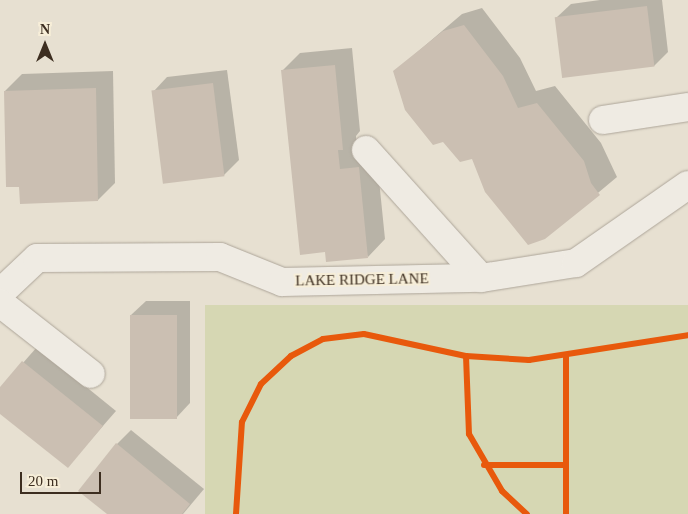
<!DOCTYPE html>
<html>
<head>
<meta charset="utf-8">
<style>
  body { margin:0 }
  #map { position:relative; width:688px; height:514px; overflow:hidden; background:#e7e0d1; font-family:"Times New Roman",serif }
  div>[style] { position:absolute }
  .green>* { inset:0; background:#d6d7b3; transform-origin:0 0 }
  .shadow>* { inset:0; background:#0003 }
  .building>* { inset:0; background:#cbbfb2; transform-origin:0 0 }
  .roads { filter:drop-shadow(0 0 1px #ada599) drop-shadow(0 0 1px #ada599) }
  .minor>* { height:28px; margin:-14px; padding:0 14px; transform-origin:14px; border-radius:14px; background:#efebe3 }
  .cycleway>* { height:6px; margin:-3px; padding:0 3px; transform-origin:3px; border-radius:3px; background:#e8590c }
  span { translate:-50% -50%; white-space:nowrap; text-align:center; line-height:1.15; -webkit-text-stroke:4px #f7eed8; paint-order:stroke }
  .street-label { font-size:15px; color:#3d2e20 }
  .north { position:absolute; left:20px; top:20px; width:50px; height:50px; -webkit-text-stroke:4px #f7eed8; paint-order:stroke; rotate:0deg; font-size:14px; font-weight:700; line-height:20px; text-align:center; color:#3d2e20 }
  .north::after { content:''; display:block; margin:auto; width:18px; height:22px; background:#3d2e20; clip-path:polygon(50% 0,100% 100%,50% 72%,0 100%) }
  .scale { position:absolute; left:20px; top:472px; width:81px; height:22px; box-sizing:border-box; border:2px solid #3d2e20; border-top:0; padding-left:6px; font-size:15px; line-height:18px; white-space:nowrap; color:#3d2e20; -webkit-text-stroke:4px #f7eed8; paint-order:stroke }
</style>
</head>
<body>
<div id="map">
  <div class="green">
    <div style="left:205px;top:305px;width:483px;height:209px"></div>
  </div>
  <div class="shadow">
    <div style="clip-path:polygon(600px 0,662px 0,668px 52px,654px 66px,556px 18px,571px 4px)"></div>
    <div style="clip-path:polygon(482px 8px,520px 58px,536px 91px,555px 86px,601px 143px,617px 177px,544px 238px,394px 72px,462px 14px)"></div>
    <div style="clip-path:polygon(352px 48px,360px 131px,356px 136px,357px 152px,376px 150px,385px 239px,368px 257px,282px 71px,300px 53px)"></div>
    <div style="clip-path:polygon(227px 70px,239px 160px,224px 175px,153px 92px,167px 77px)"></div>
    <div style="clip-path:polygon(113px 71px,115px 183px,98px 200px,5px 91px,22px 74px)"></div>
    <div style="clip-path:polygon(146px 301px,190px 301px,190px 403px,176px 418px,131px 315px)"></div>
    <div style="clip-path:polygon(37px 347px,116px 411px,68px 466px,0 412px,0 389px)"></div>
    <div style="clip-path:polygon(131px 430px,204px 489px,183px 514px,109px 514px,117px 444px)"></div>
  </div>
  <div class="building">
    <div style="left:647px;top:6px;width:61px;height:93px;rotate:83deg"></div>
    <div style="clip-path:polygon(464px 25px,503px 76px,518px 108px,537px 103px,584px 161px,591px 183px,600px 195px,545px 239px,528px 245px,485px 192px,472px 159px,460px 162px,443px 142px,433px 145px,405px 110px,393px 71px,443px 31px)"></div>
    <div style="clip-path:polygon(335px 65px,343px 150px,338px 150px,340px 169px,359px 167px,368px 258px,326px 262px,325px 252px,300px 255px,281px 70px)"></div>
    <div style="left:213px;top:83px;width:94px;height:62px;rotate:83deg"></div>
    <div style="clip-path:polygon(96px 88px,98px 201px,20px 204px,19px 187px,6px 187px,4px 91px)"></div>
    <div style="left:130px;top:315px;width:47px;height:104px"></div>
    <div style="clip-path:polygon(22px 361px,103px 426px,68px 468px,0 414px,0 387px)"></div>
    <div style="clip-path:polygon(116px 443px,190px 504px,182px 514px,107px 514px,78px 491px)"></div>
  </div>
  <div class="roads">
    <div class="minor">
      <div style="left:603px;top:120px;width:86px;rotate:-8.7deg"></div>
      <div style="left:366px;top:150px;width:172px;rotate:48.1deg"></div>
      <div style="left:0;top:293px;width:51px;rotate:-43.4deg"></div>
      <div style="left:37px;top:258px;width:183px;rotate:-0.3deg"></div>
      <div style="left:220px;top:257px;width:67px;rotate:22deg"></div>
      <div style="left:282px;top:282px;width:199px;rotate:-1.2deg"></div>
      <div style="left:481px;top:278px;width:96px;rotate:-9deg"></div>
      <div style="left:576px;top:263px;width:136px;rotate:-34.9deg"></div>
      <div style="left:0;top:303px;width:115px;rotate:38deg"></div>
    </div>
  </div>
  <div class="cycleway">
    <div style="left:466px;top:356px;width:78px;rotate:87.8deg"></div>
    <div style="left:469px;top:434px;width:66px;rotate:59.9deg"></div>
    <div style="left:502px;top:491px;width:34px;rotate:43deg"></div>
    <div style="left:484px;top:465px;width:81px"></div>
    <div style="left:236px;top:514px;width:92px;rotate:-86.3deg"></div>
    <div style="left:242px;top:422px;width:42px;rotate:-63.4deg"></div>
    <div style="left:261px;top:384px;width:41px;rotate:-43deg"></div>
    <div style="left:291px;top:356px;width:36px;rotate:-28deg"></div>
    <div style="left:323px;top:339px;width:41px;rotate:-7deg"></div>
    <div style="left:364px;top:334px;width:104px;rotate:12.2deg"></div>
    <div style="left:466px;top:356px;width:63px;rotate:3.6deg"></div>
    <div style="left:529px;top:360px;width:161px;rotate:-8.9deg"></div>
    <div style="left:566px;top:514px;width:159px;rotate:-90deg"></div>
  </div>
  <div class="street-label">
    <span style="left:362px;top:280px;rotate:-1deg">LAKE RIDGE LANE</span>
  </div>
  <div class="north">N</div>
  <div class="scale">20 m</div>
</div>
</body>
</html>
